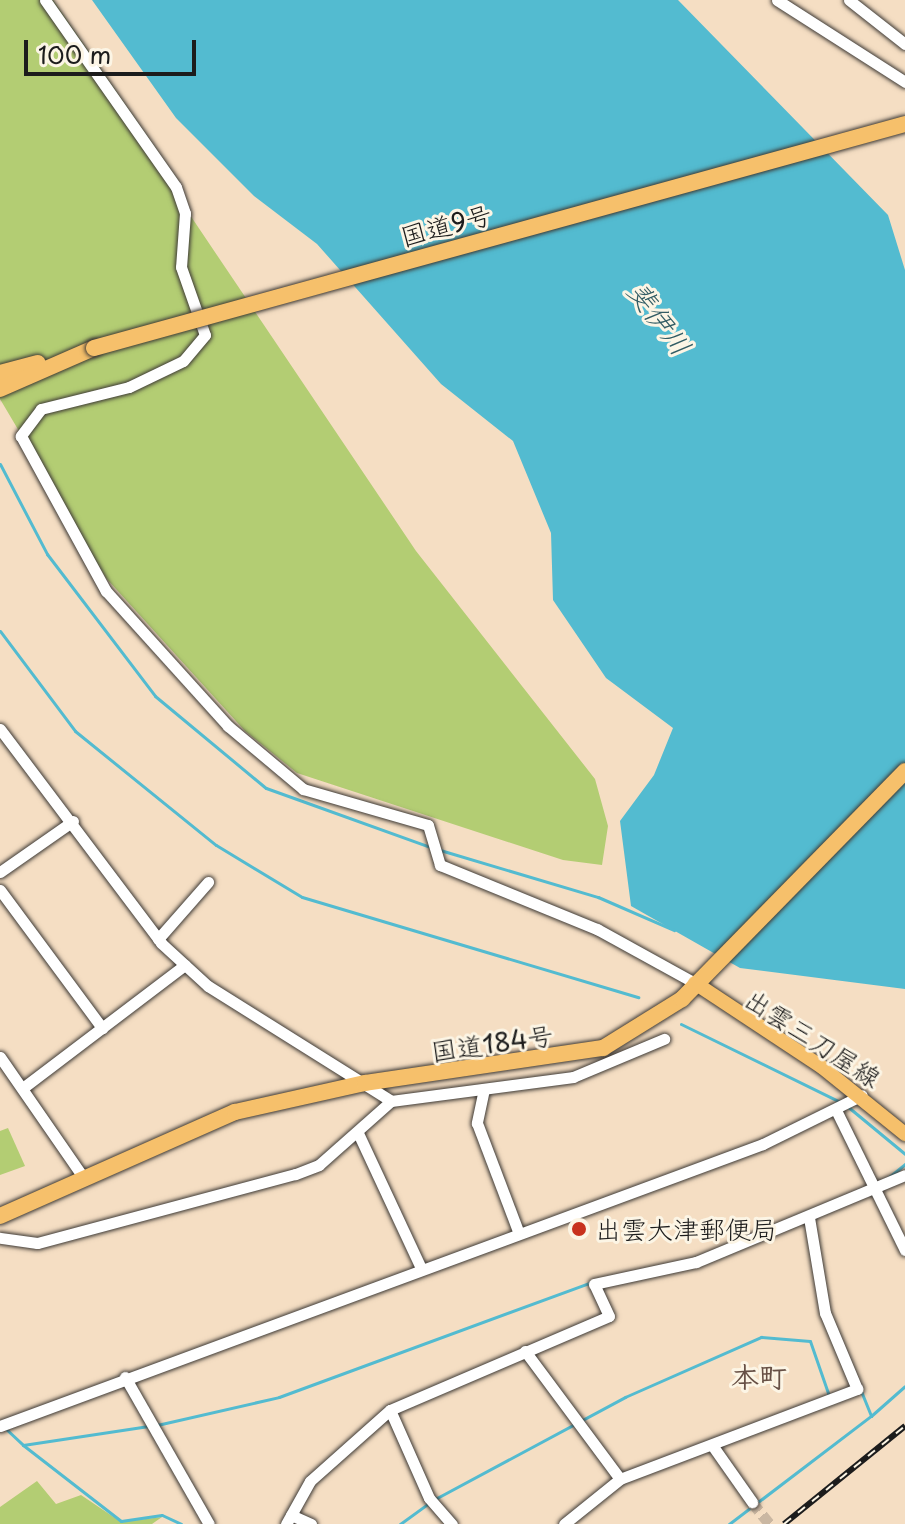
<!DOCTYPE html>
<html>
<head>
<meta charset="utf-8">
<style>
  body { margin:0 }
  #map { position:relative; width:905px; height:1524px; overflow:hidden; background:#f5dec3; font-family:"Playpen Sans","Klee One",sans-serif }
  div>[style] { position:absolute }
  .green>* { inset:0; background:#b3cd73 }
  .water>* { inset:0; background:#53bbd0 }
  .stream>* { height:3px; margin:-1.5px; padding:0 1.5px; transform-origin:1.5px; border-radius:1.5px; background:#53bbd0 }
  .minor-tunnel>* { height:11px; margin-top:-5.5px; transform-origin:0; background:repeating-linear-gradient(90deg,#cab7a2 0 11px,transparent 0 16.5px) }
  .roads { filter:drop-shadow(0 0 2px #3d3935) drop-shadow(0 0 2px #3d3935) }
  .minor>* { height:11px; margin:-5.5px; padding:0 5.5px; transform-origin:5.5px; border-radius:5.5px; background:#fff }
  .major>* { height:14px; margin:-7px; padding:0 7px; transform-origin:7px; border-radius:7px; background:#f6c06b }
  .highway>* { height:16px; margin:-8px; padding:0 8px; transform-origin:8px; border-radius:8px; background:#f6c06b }
  .rail>* { height:6px; margin-top:-3px; transform-origin:0; background:repeating-linear-gradient(90deg,#fcf5e5 0 9px,#1c1c1c 0 18px); box-sizing:border-box; border-block:2px solid #1c1c1c }
  .bridges { filter:drop-shadow(0 0 2px #3d3935) drop-shadow(0 0 2px #3d3935) }
  .highway-bridge>* { height:16px; margin:-8px; padding:0 8px; transform-origin:8px; border-radius:8px; background:#f6c06b }
  .dots>* { width:22px; height:22px; translate:-50% -50%; box-sizing:border-box; border:4px solid #fcf5e5; border-radius:50% }
  span { translate:-50% -50%; white-space:nowrap; text-align:center; line-height:1.15; -webkit-text-stroke:6px #fcf5e5; paint-order:stroke }
  .street-label { font-size:26px; color:#1c1c1c }
  .poi-label { font-size:26px; color:#1c1c1c }
  .left { translate:0 -50%; text-align:left }
  .water-label { font-size:28px; color:#325c64; font-style:italic }
  .neighbourhood-label { font-size:28px; color:#675045; font-weight:700 }
  .scale { position:absolute; left:24px; top:40px; width:172px; height:36px; box-sizing:border-box; border:4px solid #1c1c1c; border-top:0; padding-left:10px; font-size:24px; line-height:28px; white-space:nowrap; color:#1c1c1c; -webkit-text-stroke:6px #fcf5e5; paint-order:stroke }
</style>
</head>
<body>
<div id="map">
  <div class="green">
    <div style="clip-path:polygon(0 0,53px 0,180px 183px,190px 215px,416px 551px,595px 779px,608px 826px,602px 865px,563px 860px,297px 773px,245px 731px,106px 578px,0 399px)"></div>
    <div style="clip-path:polygon(8px 1128px,25px 1166px,0 1175px,0 1131px)"></div>
    <div style="clip-path:polygon(37px 1481px,56px 1504px,81px 1495px,121px 1522px,162px 1517px,152px 1524px,0 1524px,0 1507px)"></div>
  </div>
  <div class="water">
    <div style="clip-path:polygon(92px 0,678px 0,888px 215px,905px 270px,905px 989px,740px 968px,631px 906px,620px 821px,654px 775px,673px 728px,606px 678px,553px 600px,551px 533px,513px 441px,441px 384px,317px 244px,254px 196px,176px 118px)"></div>
  </div>
  <div class="stream">
    <div style="left:0;top:464px;width:102px;rotate:62.4deg"></div>
    <div style="left:47px;top:554px;width:178px;rotate:52.7deg"></div>
    <div style="left:155px;top:696px;width:144px;rotate:39.7deg"></div>
    <div style="left:266px;top:788px;width:177px;rotate:19.8deg"></div>
    <div style="left:0;top:631px;width:125px;rotate:53.1deg"></div>
    <div style="left:75px;top:731px;width:181px;rotate:39deg"></div>
    <div style="left:216px;top:845px;width:100px;rotate:31.2deg"></div>
    <div style="left:302px;top:897px;width:351px;rotate:16.6deg"></div>
    <div style="left:440px;top:850px;width:165px;rotate:16.6deg"></div>
    <div style="left:598px;top:897px;width:83px;rotate:23.5deg"></div>
    <div style="left:681px;top:1024px;width:177px;rotate:26.1deg"></div>
    <div style="left:847px;top:1106px;width:75px;rotate:39.6deg"></div>
    <div style="left:889px;top:1177px;width:21px;rotate:-39deg"></div>
    <div style="left:861px;top:1391px;width:27px;rotate:68deg"></div>
    <div style="left:871px;top:1416px;width:45px;rotate:-41.4deg"></div>
    <div style="left:157px;top:1425px;width:125px;rotate:-12.9deg"></div>
    <div style="left:279px;top:1397px;width:330px;rotate:-20.2deg"></div>
    <div style="left:5px;top:1428px;width:25px;rotate:43deg"></div>
    <div style="left:23px;top:1445px;width:127px;rotate:-8.6deg"></div>
    <div style="left:23px;top:1445px;width:124px;rotate:37.8deg"></div>
    <div style="left:121px;top:1521px;width:41px;rotate:-8.3deg"></div>
    <div style="left:162px;top:1515px;width:21px;rotate:25deg"></div>
    <div style="left:435px;top:1499px;width:216px;rotate:-28.2deg"></div>
    <div style="left:625px;top:1397px;width:149px;rotate:-23.8deg"></div>
    <div style="left:761px;top:1337px;width:49px;rotate:4.7deg"></div>
    <div style="left:810px;top:1341px;width:58px;rotate:70.9deg"></div>
    <div style="left:400px;top:1524px;width:36px;rotate:-36deg"></div>
    <div style="left:729px;top:1524px;width:178px;rotate:-37.3deg"></div>
  </div>
  <div class="minor-tunnel">
    <div style="left:752px;top:1502px;width:28px;rotate:51deg"></div>
  </div>
  <div class="roads">
    <div class="minor">
      <div style="left:45px;top:0;width:228px;rotate:55deg"></div>
      <div style="left:176px;top:187px;width:28px;rotate:71deg"></div>
      <div style="left:185px;top:213px;width:54px;rotate:94.2deg"></div>
      <div style="left:181px;top:267px;width:72px;rotate:70.6deg"></div>
      <div style="left:205px;top:335px;width:34px;rotate:130deg"></div>
      <div style="left:183px;top:361px;width:60px;rotate:154.3deg"></div>
      <div style="left:129px;top:387px;width:91px;rotate:166deg"></div>
      <div style="left:41px;top:409px;width:34px;rotate:127deg"></div>
      <div style="left:21px;top:436px;width:177px;rotate:61.3deg"></div>
      <div style="left:106px;top:591px;width:182px;rotate:47.9deg"></div>
      <div style="left:228px;top:726px;width:98px;rotate:40deg"></div>
      <div style="left:303px;top:789px;width:130px;rotate:16.1deg"></div>
      <div style="left:428px;top:825px;width:42px;rotate:73.3deg"></div>
      <div style="left:440px;top:865px;width:170px;rotate:22.2deg"></div>
      <div style="left:597px;top:929px;width:112px;rotate:28.9deg"></div>
      <div style="left:777px;top:0;width:152px;rotate:32.6deg"></div>
      <div style="left:849px;top:0;width:71px;rotate:38.2deg"></div>
      <div style="left:0;top:729px;width:268px;rotate:53deg"></div>
      <div style="left:161px;top:943px;width:64px;rotate:42.5deg"></div>
      <div style="left:208px;top:986px;width:216px;rotate:32.1deg"></div>
      <div style="left:391px;top:1101px;width:96px;rotate:138.4deg"></div>
      <div style="left:319px;top:1165px;width:26px;rotate:159deg"></div>
      <div style="left:295px;top:1174px;width:267px;rotate:165deg"></div>
      <div style="left:37px;top:1243px;width:37px;rotate:-172deg"></div>
      <div style="left:0;top:872px;width:89px;rotate:-34.9deg"></div>
      <div style="left:0;top:890px;width:172px;rotate:53.5deg"></div>
      <div style="left:158px;top:939px;width:76px;rotate:-48.7deg"></div>
      <div style="left:0;top:1057px;width:146px;rotate:55.3deg"></div>
      <div style="left:24px;top:1087px;width:202px;rotate:-37.2deg"></div>
      <div style="left:484px;top:1089px;width:35px;rotate:102deg"></div>
      <div style="left:477px;top:1123px;width:116px;rotate:69.2deg"></div>
      <div style="left:391px;top:1101px;width:184px;rotate:-7.5deg"></div>
      <div style="left:573px;top:1077px;width:99px;rotate:-22.7deg"></div>
      <div style="left:836px;top:1110px;width:156px;rotate:63.8deg"></div>
      <div style="left:358px;top:1133px;width:147px;rotate:65deg"></div>
      <div style="left:525px;top:1351px;width:159px;rotate:53.4deg"></div>
      <div style="left:125px;top:1377px;width:169px;rotate:60.3deg"></div>
      <div style="left:390px;top:1410px;width:96px;rotate:66.1deg"></div>
      <div style="left:429px;top:1498px;width:35px;rotate:49deg"></div>
      <div style="left:0;top:1426px;width:813px;rotate:-20.28deg"></div>
      <div style="left:763px;top:1144px;width:110px;rotate:-26.3deg"></div>
      <div style="left:712px;top:1445px;width:70px;rotate:54.9deg"></div>
      <div style="left:291px;top:1515px;width:22px;rotate:24deg"></div>
      <div style="left:286px;top:1524px;width:49px;rotate:-60.8deg"></div>
      <div style="left:310px;top:1481px;width:107px;rotate:-41.6deg"></div>
      <div style="left:390px;top:1410px;width:238px;rotate:-23.2deg"></div>
      <div style="left:609px;top:1316px;width:35px;rotate:-115deg"></div>
      <div style="left:594px;top:1284px;width:104px;rotate:-12.2deg"></div>
      <div style="left:696px;top:1262px;width:226px;rotate:-22.6deg"></div>
      <div style="left:564px;top:1524px;width:72px;rotate:-38.8deg"></div>
      <div style="left:620px;top:1479px;width:254px;rotate:-20.8deg"></div>
      <div style="left:857px;top:1389px;width:82px;rotate:-112.8deg"></div>
      <div style="left:825px;top:1313px;width:97px;rotate:-99.5deg"></div>
    </div>
    <div class="major">
      <div style="left:695px;top:983px;width:152px;rotate:33.5deg"></div>
      <div style="left:822px;top:1067px;width:107px;rotate:38.9deg"></div>
    </div>
    <div class="highway">
      <div style="left:0;top:373px;width:39px;rotate:-15deg"></div>
      <div style="left:0;top:389px;width:103px;rotate:-23.6deg"></div>
      <div style="left:0;top:1216px;width:257px;rotate:-23.9deg"></div>
      <div style="left:235px;top:1112px;width:133px;rotate:-12.6deg"></div>
      <div style="left:365px;top:1083px;width:241px;rotate:-8.4deg"></div>
      <div style="left:603px;top:1048px;width:93px;rotate:-31.8deg"></div>
      <div style="left:682px;top:999px;width:319px;rotate:-45.6deg"></div>
    </div>
  </div>
  <div class="rail">
    <div style="left:784px;top:1524px;width:156px;rotate:-39deg"></div>
  </div>
  <div class="bridges">
    <div class="highway-bridge">
      <div style="left:94px;top:348px;width:841px;rotate:-15.44deg"></div>
    </div>
  </div>
  <div class="dots">
    <div style="left:579px;top:1229px;background:#c8321e"></div>
  </div>
  <div class="street-label">
    <span style="left:446px;top:225px;rotate:-15deg">国道9号</span>
    <span style="left:813px;top:1038px;rotate:33deg">出雲三刀屋線</span>
    <span style="left:492px;top:1043px;rotate:-8deg">国道184号</span>
  </div>
  <div class="poi-label">
    <span class="left" style="left:595px;top:1229px">出雲大津郵便局</span>
  </div>
  <div class="water-label">
    <span style="left:660px;top:318px;rotate:53deg">斐伊川</span>
  </div>
  <div class="neighbourhood-label">
    <span style="left:759px;top:1376px">本町</span>
  </div>
  <div class="scale">100 m</div>
</div>
</body>
</html>
